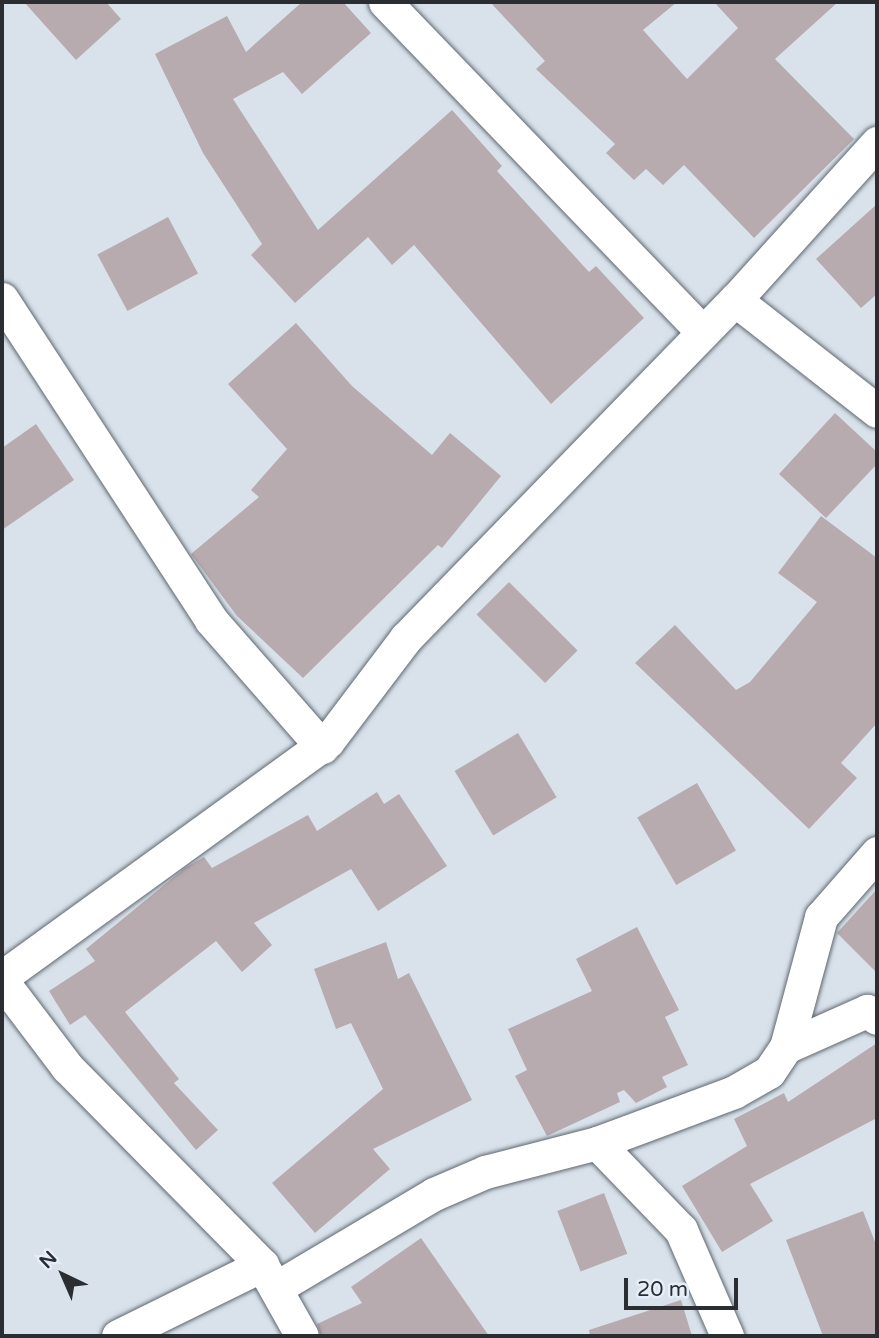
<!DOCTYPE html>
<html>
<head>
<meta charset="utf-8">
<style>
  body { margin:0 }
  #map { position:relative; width:879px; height:1338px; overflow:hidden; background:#d9e2eb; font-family:"Varela Round",sans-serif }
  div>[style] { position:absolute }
  .building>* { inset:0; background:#b7abb0; transform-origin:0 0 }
  .roads { filter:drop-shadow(0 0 2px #5f676f) drop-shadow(0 0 2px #5f676f) }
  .minor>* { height:33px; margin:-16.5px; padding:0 16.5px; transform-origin:16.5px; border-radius:16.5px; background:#fff }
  span { translate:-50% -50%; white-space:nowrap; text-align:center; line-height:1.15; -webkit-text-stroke:7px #e6eff9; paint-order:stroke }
  .frame { position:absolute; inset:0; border:4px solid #2a2d31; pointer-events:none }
  .north { position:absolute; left:28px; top:1240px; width:70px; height:70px; -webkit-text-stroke:5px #e6eff9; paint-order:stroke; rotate:316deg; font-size:19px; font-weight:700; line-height:28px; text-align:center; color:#2a2d31 }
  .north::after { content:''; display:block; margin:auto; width:24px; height:32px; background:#2a2d31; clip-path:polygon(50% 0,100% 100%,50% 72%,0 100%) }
  .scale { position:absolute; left:624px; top:1278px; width:114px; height:32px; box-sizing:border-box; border:4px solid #2a2d31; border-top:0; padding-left:9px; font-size:21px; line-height:24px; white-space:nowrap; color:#2a2d31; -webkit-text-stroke:5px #e6eff9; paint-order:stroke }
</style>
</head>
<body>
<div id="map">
  <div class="building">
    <div style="clip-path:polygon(24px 2px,106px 2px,121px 19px,76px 60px)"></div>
    <div style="clip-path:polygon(302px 2px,343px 2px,371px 33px,302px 94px,283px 72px,233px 99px,318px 230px,452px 110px,502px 166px,497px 171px,589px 272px,596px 266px,644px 318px,551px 404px,414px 245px,392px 265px,368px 237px,295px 303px,251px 255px,262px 244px,203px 153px,155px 54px,227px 16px,246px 52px)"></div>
    <div style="clip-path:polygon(490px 2px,677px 2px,643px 30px,687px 79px,738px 28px,714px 2px,838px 2px,775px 59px,854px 139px,754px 238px,684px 165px,663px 185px,646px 169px,634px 180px,606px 153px,615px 144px,536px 69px,545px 61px)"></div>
    <div style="clip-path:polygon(877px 204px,877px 294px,861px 308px,816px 259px)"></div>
    <div style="left:168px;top:217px;width:64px;height:80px;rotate:62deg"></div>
    <div style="clip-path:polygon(296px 323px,352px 386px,432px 455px,450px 433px,501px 476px,442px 548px,438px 545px,303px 678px,237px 616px,191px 554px,259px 497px,251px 490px,287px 449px,228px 384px)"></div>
    <div style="clip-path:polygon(835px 413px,877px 452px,877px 464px,826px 518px,779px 474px)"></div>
    <div style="clip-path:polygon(36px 424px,74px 480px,2px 530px,2px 448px)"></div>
    <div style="clip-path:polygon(821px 516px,877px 558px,877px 723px,841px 763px,857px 778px,809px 829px,635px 663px,675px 625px,736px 690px,750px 682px,817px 602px,778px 573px)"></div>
    <div style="left:509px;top:582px;width:97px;height:46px;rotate:45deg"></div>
    <div style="left:518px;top:733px;width:75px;height:74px;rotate:59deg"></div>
    <div style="left:697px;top:783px;width:78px;height:69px;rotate:60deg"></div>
    <div style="clip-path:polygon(377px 792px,384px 804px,399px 794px,447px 866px,378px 911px,351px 869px,254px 923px,272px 945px,242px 972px,216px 941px,125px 1012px,179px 1079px,174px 1083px,218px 1130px,196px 1150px,85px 1015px,70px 1025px,49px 991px,95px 961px,86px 949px,185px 868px,204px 857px,212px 868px,308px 815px,317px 831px)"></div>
    <div style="clip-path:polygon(877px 889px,877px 973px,837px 933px)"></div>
    <div style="clip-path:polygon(637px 927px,679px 1010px,665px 1017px,688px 1065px,662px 1077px,667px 1087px,636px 1103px,624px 1090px,617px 1093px,620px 1102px,547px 1136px,515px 1076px,527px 1070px,508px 1029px,592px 991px,576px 959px)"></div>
    <div style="clip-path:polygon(386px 942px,398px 979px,409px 973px,472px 1100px,373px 1149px,390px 1169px,315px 1233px,272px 1183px,383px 1089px,351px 1023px,336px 1029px,314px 969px)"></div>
    <div style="clip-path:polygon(877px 1043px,877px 1118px,750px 1184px,773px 1221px,722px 1252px,682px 1186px,747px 1146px,734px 1119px,784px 1093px,788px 1102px)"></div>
    <div style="left:604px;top:1193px;width:65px;height:50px;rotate:69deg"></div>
    <div style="clip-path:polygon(863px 1211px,877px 1247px,877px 1336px,823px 1336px,786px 1240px)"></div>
    <div style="clip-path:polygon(421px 1238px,489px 1336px,321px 1336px,317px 1324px,362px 1303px,351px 1287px)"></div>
    <div style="clip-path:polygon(681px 1300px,692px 1336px,590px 1336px,589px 1330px)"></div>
  </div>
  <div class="roads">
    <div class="minor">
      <div style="left:385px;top:2px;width:457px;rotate:46.1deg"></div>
      <div style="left:2px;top:299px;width:383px;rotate:56.9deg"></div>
      <div style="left:211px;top:620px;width:169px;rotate:48.8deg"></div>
      <div style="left:735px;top:300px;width:180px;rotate:38deg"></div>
      <div style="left:2px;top:977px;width:402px;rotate:-35.9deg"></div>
      <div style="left:328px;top:741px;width:129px;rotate:-52.9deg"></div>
      <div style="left:406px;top:638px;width:472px;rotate:-45.8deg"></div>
      <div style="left:735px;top:300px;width:212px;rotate:-47.9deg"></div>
      <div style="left:2px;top:981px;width:108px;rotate:52.9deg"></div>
      <div style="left:67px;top:1067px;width:278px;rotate:45.4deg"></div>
      <div style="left:262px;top:1265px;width:81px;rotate:60.6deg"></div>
      <div style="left:786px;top:1047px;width:89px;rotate:-24deg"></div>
      <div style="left:867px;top:1011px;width:12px;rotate:35deg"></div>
      <div style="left:597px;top:1143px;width:121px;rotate:46deg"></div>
      <div style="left:681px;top:1230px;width:116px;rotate:66.5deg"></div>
      <div style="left:279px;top:1286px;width:180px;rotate:-30.7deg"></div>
      <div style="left:434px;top:1194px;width:56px;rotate:-23.3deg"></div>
      <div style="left:485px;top:1172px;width:116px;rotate:-14.5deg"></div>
      <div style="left:597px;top:1143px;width:146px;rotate:-20.4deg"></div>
      <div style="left:734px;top:1092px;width:40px;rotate:-29.7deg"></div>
      <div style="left:769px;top:1072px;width:30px;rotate:-56deg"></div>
      <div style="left:786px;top:1047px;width:135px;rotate:-74.9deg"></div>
      <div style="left:821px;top:917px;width:85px;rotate:-48.8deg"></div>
      <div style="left:118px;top:1336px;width:161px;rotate:-26.2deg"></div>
    </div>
  </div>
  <div class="frame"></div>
  <div class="north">N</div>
  <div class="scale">20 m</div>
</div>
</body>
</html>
